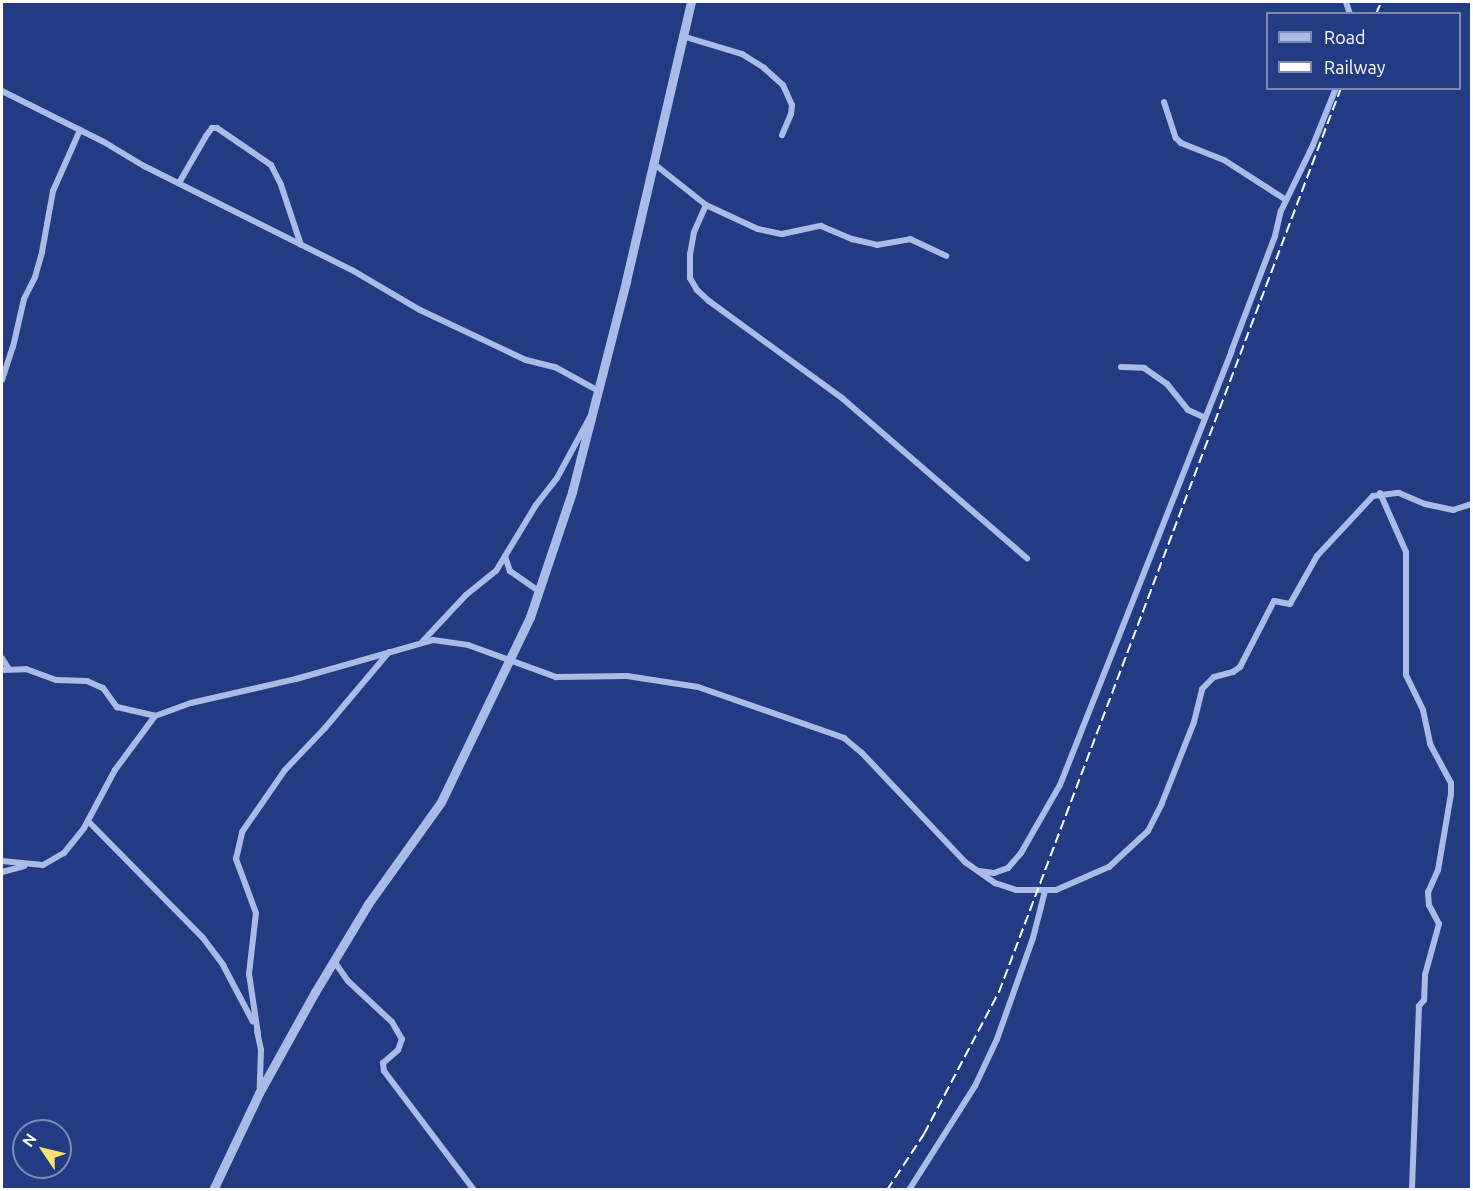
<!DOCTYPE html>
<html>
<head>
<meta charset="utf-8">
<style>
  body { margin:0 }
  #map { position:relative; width:1473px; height:1191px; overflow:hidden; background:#233b82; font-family:Ubuntu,sans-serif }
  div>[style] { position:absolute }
  .minor>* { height:6px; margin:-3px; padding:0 3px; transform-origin:3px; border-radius:3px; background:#aabbe8 }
  .tertiary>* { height:9px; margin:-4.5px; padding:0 4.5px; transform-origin:4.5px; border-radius:4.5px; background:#aabbe8 }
  .rail>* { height:2px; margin-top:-1px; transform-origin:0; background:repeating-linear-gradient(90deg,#fff 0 10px,transparent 0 14.5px) }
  span { translate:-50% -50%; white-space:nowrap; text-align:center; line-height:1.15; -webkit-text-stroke:4.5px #233b82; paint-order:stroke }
  .frame { position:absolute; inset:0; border:3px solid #fff; pointer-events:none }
  .legend { position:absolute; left:1266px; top:12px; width:195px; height:78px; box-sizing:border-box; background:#233b82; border:2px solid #7b89b4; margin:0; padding:8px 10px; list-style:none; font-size:18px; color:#fff }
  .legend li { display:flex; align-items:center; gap:12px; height:30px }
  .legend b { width:30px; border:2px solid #7b89b4 }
  .north { position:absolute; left:12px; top:1119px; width:60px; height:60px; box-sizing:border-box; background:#233b82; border:2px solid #7b89b4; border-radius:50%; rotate:305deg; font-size:16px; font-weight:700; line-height:24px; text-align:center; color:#fff }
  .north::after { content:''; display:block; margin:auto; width:21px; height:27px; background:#f3e46d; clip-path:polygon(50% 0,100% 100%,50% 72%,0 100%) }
</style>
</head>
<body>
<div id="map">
  <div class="minor">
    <div style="left:1346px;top:2px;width:13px;rotate:72deg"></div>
    <div style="left:682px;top:36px;width:63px;rotate:16.7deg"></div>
    <div style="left:742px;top:54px;width:26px;rotate:32deg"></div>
    <div style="left:764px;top:68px;width:25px;rotate:42deg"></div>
    <div style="left:783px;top:85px;width:22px;rotate:66deg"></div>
    <div style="left:792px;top:105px;width:9px;rotate:96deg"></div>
    <div style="left:791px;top:114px;width:23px;rotate:113deg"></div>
    <div style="left:2px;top:91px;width:114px;rotate:26.6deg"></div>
    <div style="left:104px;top:142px;width:47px;rotate:31deg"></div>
    <div style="left:144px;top:166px;width:233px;rotate:26.6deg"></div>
    <div style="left:352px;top:270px;width:79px;rotate:30.5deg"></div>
    <div style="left:420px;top:310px;width:117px;rotate:25.3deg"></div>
    <div style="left:526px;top:360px;width:30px;rotate:14deg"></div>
    <div style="left:555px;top:367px;width:48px;rotate:28.7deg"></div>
    <div style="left:1164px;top:102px;width:38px;rotate:72deg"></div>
    <div style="left:1176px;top:138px;width:7px;rotate:45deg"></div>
    <div style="left:1181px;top:143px;width:46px;rotate:21.6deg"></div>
    <div style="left:1224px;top:160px;width:74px;rotate:32.8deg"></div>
    <div style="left:653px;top:163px;width:68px;rotate:38.4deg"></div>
    <div style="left:706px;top:205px;width:57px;rotate:24.8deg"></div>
    <div style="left:758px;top:229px;width:25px;rotate:12deg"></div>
    <div style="left:782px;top:234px;width:40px;rotate:-12deg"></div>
    <div style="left:821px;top:226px;width:34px;rotate:23deg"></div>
    <div style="left:852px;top:239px;width:26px;rotate:13deg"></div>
    <div style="left:877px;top:245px;width:34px;rotate:-10deg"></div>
    <div style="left:910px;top:239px;width:40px;rotate:25deg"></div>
    <div style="left:179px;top:183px;width:54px;rotate:-60.1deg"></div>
    <div style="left:206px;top:136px;width:10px;rotate:-53deg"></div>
    <div style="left:212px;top:128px;width:5px"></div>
    <div style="left:217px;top:128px;width:65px;rotate:34.4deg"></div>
    <div style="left:271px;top:165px;width:22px;rotate:63deg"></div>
    <div style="left:281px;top:185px;width:63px;rotate:71.6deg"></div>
    <div style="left:706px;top:205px;width:30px;rotate:114deg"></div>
    <div style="left:694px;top:232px;width:22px;rotate:100deg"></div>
    <div style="left:690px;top:254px;width:24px;rotate:90deg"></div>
    <div style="left:690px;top:278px;width:14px;rotate:60deg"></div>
    <div style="left:697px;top:290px;width:16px;rotate:43deg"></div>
    <div style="left:709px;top:301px;width:165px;rotate:36.1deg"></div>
    <div style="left:842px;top:398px;width:245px;rotate:40.9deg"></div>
    <div style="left:1121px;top:367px;width:23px;rotate:2deg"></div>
    <div style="left:1144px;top:368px;width:28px;rotate:35deg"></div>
    <div style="left:1167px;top:384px;width:33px;rotate:51deg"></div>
    <div style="left:1188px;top:410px;width:17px;rotate:24deg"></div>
    <div style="left:2px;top:380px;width:35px;rotate:-72deg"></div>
    <div style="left:13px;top:347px;width:49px;rotate:-77.1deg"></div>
    <div style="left:24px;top:299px;width:25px;rotate:-63deg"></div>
    <div style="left:35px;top:277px;width:26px;rotate:-74deg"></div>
    <div style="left:42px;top:252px;width:62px;rotate:-79.8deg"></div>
    <div style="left:53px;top:191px;width:67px;rotate:-66.1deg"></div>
    <div style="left:1380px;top:493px;width:64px;rotate:66.2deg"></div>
    <div style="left:1406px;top:552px;width:123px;rotate:90deg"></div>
    <div style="left:1406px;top:675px;width:39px;rotate:64deg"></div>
    <div style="left:1423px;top:710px;width:35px;rotate:78deg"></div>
    <div style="left:1430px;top:744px;width:44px;rotate:61.7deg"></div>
    <div style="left:1451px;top:783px;width:11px;rotate:90deg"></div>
    <div style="left:1451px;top:794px;width:77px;rotate:99.7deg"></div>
    <div style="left:1438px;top:870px;width:24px;rotate:114deg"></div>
    <div style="left:1428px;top:892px;width:13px;rotate:86deg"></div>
    <div style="left:1429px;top:905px;width:21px;rotate:62deg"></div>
    <div style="left:1439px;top:924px;width:53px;rotate:105.4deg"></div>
    <div style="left:1425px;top:975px;width:25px;rotate:92deg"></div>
    <div style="left:1424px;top:1000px;width:8px;rotate:130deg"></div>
    <div style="left:1419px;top:1006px;width:184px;rotate:92.2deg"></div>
    <div style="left:505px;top:556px;width:16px;rotate:72deg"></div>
    <div style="left:510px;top:571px;width:35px;rotate:35deg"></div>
    <div style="left:422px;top:642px;width:64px;rotate:-46.9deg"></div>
    <div style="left:466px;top:595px;width:38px;rotate:-39deg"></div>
    <div style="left:496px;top:571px;width:77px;rotate:-58.8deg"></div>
    <div style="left:536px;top:505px;width:34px;rotate:-52deg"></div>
    <div style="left:557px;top:478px;width:69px;rotate:-61.6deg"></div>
    <div style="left:2px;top:658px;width:13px;rotate:58deg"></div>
    <div style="left:2px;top:670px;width:24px;rotate:-2deg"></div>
    <div style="left:26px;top:669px;width:32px;rotate:20deg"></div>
    <div style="left:56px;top:680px;width:31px;rotate:2deg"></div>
    <div style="left:87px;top:681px;width:17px;rotate:24deg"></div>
    <div style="left:103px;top:688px;width:24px;rotate:54deg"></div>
    <div style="left:117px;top:707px;width:39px;rotate:13deg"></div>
    <div style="left:88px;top:821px;width:164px;rotate:45.5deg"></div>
    <div style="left:203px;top:938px;width:34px;rotate:53deg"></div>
    <div style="left:223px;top:965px;width:64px;rotate:62.2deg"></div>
    <div style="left:2px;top:861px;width:41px;rotate:5.6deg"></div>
    <div style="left:43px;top:865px;width:24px;rotate:-30deg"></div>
    <div style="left:64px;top:853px;width:32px;rotate:-51deg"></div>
    <div style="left:84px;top:828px;width:66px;rotate:-61.9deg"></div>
    <div style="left:115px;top:770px;width:67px;rotate:-53.5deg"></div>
    <div style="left:155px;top:716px;width:38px;rotate:-20deg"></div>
    <div style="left:191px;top:703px;width:108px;rotate:-12.9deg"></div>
    <div style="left:296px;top:679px;width:142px;rotate:-15.9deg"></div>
    <div style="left:433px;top:640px;width:35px;rotate:8deg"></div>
    <div style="left:468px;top:645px;width:94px;rotate:20deg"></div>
    <div style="left:556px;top:677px;width:71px;rotate:-0.8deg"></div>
    <div style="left:627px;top:676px;width:72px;rotate:8.8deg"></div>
    <div style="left:698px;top:687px;width:143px;rotate:19.2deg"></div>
    <div style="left:833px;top:734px;width:12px;rotate:20deg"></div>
    <div style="left:844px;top:738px;width:23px;rotate:40deg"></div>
    <div style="left:862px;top:753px;width:150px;rotate:46.6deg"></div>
    <div style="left:965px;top:862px;width:37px;rotate:35deg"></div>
    <div style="left:995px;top:883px;width:22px;rotate:18deg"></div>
    <div style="left:1016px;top:890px;width:40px"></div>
    <div style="left:1056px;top:890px;width:58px;rotate:-23.5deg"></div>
    <div style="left:1109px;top:867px;width:53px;rotate:-42.7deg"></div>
    <div style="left:1148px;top:831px;width:31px;rotate:-63deg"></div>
    <div style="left:1162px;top:803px;width:87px;rotate:-68.4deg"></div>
    <div style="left:1194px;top:722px;width:34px;rotate:-76deg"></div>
    <div style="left:1202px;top:689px;width:17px;rotate:-45deg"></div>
    <div style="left:1214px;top:677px;width:20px;rotate:-15deg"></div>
    <div style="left:1233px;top:672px;width:9px;rotate:-36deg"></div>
    <div style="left:1240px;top:667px;width:74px;rotate:-62.7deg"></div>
    <div style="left:1274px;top:601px;width:16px;rotate:11deg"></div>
    <div style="left:1290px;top:604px;width:55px;rotate:-60.6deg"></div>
    <div style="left:1317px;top:556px;width:82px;rotate:-47deg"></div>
    <div style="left:1373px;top:496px;width:26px;rotate:-7deg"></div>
    <div style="left:1399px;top:493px;width:28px;rotate:23deg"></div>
    <div style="left:1425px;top:504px;width:29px;rotate:12deg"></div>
    <div style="left:1453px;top:510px;width:20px;rotate:-18deg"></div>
    <div style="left:979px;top:871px;width:15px;rotate:8deg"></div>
    <div style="left:994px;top:873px;width:15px;rotate:-20deg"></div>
    <div style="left:1008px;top:868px;width:20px;rotate:-49deg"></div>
    <div style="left:1021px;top:853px;width:78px;rotate:-60.2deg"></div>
    <div style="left:1060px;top:785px;width:466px;rotate:-68.4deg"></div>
    <div style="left:1231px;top:352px;width:124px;rotate:-69.2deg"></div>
    <div style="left:1275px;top:236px;width:26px;rotate:-77deg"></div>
    <div style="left:1281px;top:211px;width:73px;rotate:-64.1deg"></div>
    <div style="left:1313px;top:145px;width:61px;rotate:-68deg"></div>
    <div style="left:2px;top:872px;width:23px;rotate:-15deg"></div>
    <div style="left:334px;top:961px;width:24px;rotate:55deg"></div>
    <div style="left:348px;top:981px;width:60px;rotate:43deg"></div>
    <div style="left:392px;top:1022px;width:20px;rotate:60deg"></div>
    <div style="left:402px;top:1039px;width:12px;rotate:110deg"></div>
    <div style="left:398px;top:1050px;width:20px;rotate:139deg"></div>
    <div style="left:383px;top:1063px;width:8px;rotate:83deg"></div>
    <div style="left:384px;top:1071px;width:149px;rotate:52.9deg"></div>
    <div style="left:257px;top:1031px;width:19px;rotate:78deg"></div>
    <div style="left:261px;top:1050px;width:37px;rotate:92deg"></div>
    <div style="left:258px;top:1034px;width:61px;rotate:-98.5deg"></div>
    <div style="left:249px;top:974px;width:61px;rotate:-83.5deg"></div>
    <div style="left:256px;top:913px;width:58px;rotate:-110.3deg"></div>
    <div style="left:236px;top:859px;width:28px;rotate:-77deg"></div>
    <div style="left:242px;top:832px;width:75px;rotate:-55.3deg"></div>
    <div style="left:285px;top:770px;width:58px;rotate:-46.4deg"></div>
    <div style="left:325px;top:728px;width:99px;rotate:-49.9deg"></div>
    <div style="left:909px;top:1190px;width:123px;rotate:-57.6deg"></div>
    <div style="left:975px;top:1086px;width:52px;rotate:-64.9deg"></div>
    <div style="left:997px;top:1039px;width:107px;rotate:-70.4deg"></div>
    <div style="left:1033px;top:938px;width:49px;rotate:-75.7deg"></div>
  </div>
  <div class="tertiary">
    <div style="left:213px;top:1190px;width:107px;rotate:-64.6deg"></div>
    <div style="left:259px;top:1093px;width:115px;rotate:-61deg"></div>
    <div style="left:315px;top:992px;width:103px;rotate:-58.9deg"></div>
    <div style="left:368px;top:904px;width:125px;rotate:-54.4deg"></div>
    <div style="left:441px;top:802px;width:205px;rotate:-64.3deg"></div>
    <div style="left:530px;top:617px;width:132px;rotate:-71.4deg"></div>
    <div style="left:572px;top:492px;width:218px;rotate:-75.6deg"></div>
    <div style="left:626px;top:281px;width:286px;rotate:-76.9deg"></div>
  </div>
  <div class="rail">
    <div style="left:1376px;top:14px;width:13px;rotate:-67deg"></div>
    <div style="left:887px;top:1190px;width:67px;rotate:-56.5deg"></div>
    <div style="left:924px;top:1134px;width:161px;rotate:-62.2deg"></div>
    <div style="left:999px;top:992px;width:967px;rotate:-69.28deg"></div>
  </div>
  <div class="frame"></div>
  <ul class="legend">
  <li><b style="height:8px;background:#aabbe8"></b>Road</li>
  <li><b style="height:8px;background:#fff"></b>Railway</li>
  </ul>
  <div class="north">N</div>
</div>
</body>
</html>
